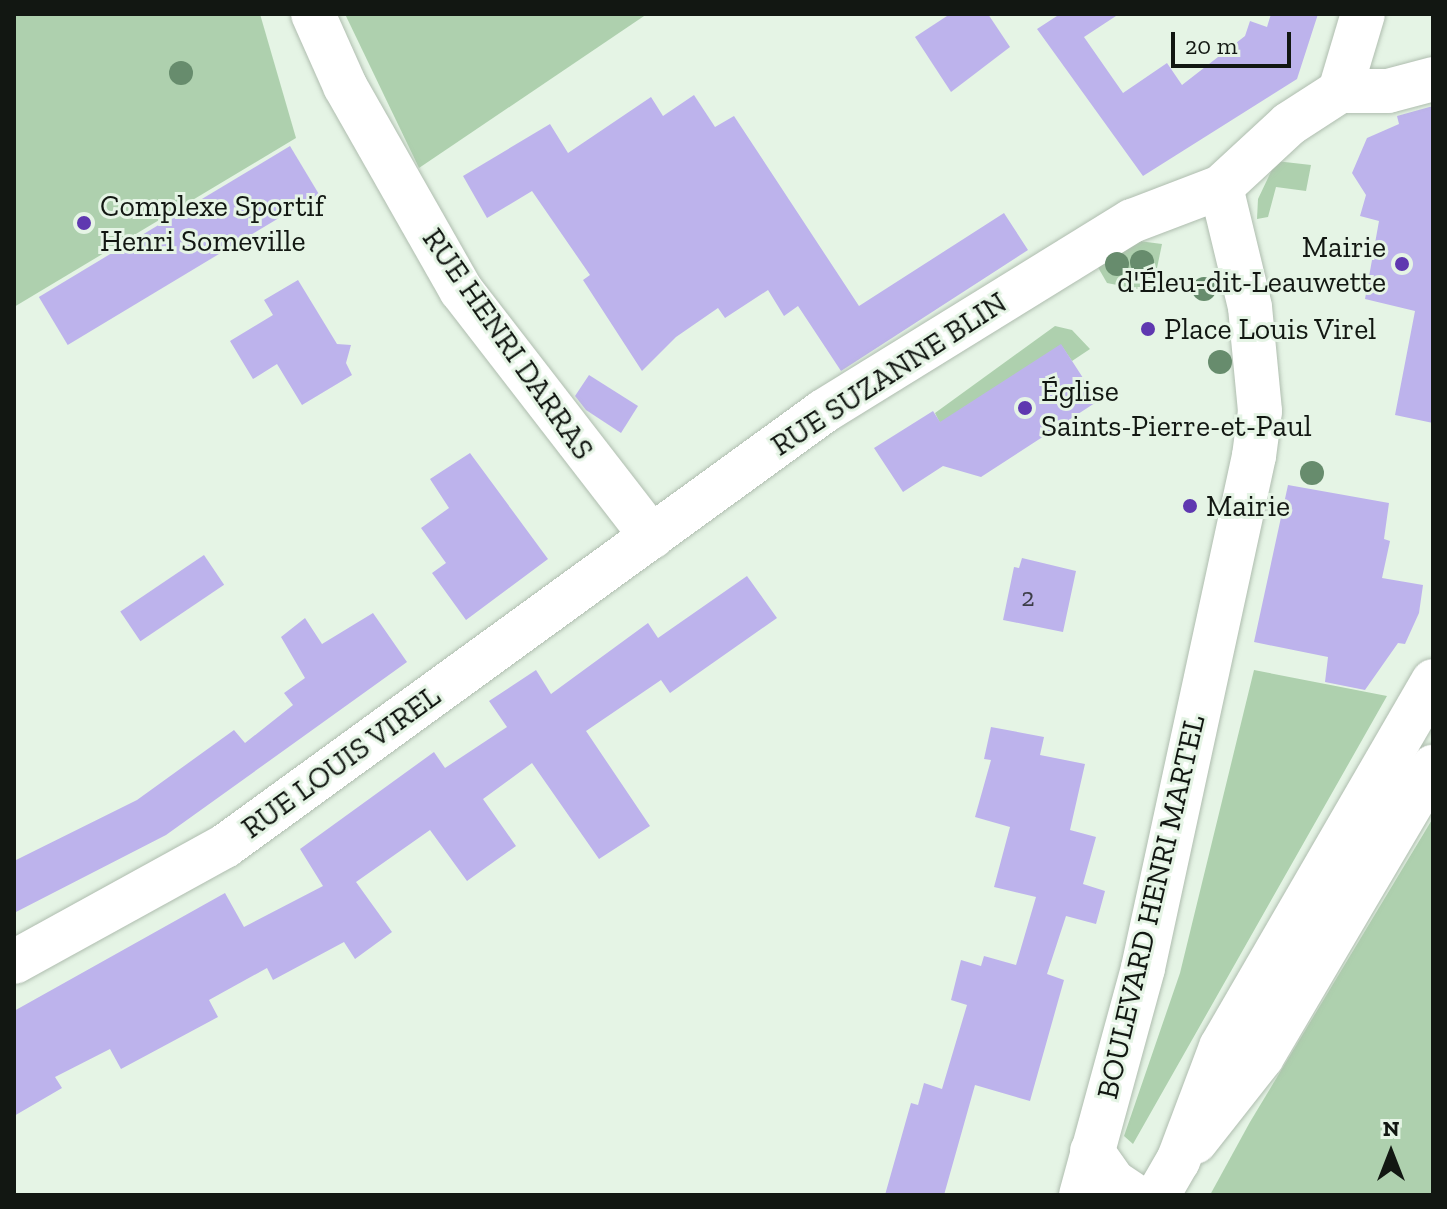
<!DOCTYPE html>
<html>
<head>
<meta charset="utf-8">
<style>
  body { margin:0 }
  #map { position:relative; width:1447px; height:1209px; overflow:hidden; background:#e5f4e5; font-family:"Zilla Slab",serif }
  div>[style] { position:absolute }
  .green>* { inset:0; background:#aed0ae }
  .building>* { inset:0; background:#bdb3ec; transform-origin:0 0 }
  .roads { filter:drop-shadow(0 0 2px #afbdaf) drop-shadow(0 0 2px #afbdaf) }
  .secondary>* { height:44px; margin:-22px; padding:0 22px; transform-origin:22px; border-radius:22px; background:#fff }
  .trees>* { width:24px; height:24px; margin:-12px; border-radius:50%; background:#678c6d }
  .dots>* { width:22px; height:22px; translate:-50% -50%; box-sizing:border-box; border:4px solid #e5f4e5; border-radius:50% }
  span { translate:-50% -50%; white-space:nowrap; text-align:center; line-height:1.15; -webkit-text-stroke:6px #e5f4e5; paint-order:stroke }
  .number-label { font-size:26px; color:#3d3e48 }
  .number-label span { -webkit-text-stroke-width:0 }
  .poi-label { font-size:30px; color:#121712 }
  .left { translate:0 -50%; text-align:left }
  .right { translate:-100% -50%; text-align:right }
  .street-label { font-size:30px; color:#121712 }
  .frame { position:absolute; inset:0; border:16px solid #121712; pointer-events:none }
  .north { position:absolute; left:1351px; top:1113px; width:80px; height:80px; -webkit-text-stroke:6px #e5f4e5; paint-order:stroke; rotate:0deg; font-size:22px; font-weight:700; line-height:32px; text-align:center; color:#121712 }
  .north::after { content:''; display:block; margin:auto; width:28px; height:36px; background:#121712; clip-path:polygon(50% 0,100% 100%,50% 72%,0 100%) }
  .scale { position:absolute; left:1171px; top:32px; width:120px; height:36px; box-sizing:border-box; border:4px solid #121712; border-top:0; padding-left:10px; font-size:24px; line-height:28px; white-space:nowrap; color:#121712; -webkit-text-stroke:6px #e5f4e5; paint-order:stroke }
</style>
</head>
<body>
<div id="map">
  <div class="green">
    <div style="clip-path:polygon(14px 14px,260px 14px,296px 138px,14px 307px)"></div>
    <div style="clip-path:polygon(345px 14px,647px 14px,419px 168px)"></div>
    <div style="clip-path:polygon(1276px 161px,1311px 165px,1306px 191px,1276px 187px,1268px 217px,1257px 219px,1258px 199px)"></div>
    <div style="clip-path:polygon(1139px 241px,1162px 244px,1152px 292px,1107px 283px,1092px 257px)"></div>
    <div style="clip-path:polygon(1055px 326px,1072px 330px,1090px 349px,1072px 361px,1061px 345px,942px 427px,935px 413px)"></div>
    <div style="clip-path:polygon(1254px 670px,1387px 696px,1133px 1144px,1124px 1136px,1180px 973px)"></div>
    <div style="clip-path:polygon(1433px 818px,1433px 1195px,1210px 1195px,1250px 1122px)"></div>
  </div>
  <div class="building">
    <div style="clip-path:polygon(950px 14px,988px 14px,1010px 47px,951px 92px,915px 37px)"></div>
    <div style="clip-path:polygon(1060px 14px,1119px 14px,1084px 37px,1123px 93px,1167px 63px,1182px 85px,1245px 36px,1250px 21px,1267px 27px,1271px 14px,1318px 14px,1297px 79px,1143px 176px,1037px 29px)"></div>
    <div style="clip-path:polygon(694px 95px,715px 127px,734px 116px,859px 306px,1004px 213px,1028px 250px,841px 371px,798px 306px,784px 316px,768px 290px,725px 318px,718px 308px,676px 337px,642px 371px,583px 280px,590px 275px,532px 191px,487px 218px,463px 176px,550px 124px,568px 153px,651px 97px,663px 116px)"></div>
    <div style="clip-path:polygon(1433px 106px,1433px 423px,1395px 415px,1415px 311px,1365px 299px,1379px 221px,1360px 216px,1366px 195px,1352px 173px,1367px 138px,1399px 124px,1397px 116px)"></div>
    <div style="left:290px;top:146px;width:56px;height:293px;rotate:59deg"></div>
    <div style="clip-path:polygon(298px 280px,337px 344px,351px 345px,346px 363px,352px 375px,302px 405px,277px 364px,253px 379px,230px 341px,273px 315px,264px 300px)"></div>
    <div style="clip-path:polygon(1061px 344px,1098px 401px,981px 477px,943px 466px,903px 492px,874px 448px,933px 411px,940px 422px)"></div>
    <div style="clip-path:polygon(589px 375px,638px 406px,621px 433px,586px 410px,575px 396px)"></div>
    <div style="clip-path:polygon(470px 453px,548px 559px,466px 620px,432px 573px,446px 563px,421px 528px,449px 508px,430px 479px)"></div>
    <div style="clip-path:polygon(1288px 485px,1389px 503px,1384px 539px,1390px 541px,1382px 578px,1423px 585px,1419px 613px,1405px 644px,1398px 643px,1365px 690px,1325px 682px,1328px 657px,1254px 642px)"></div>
    <div style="left:204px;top:555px;width:36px;height:101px;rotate:56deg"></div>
    <div style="clip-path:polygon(1022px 558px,1076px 571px,1063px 632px,1003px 620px,1014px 567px,1019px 568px)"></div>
    <div style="clip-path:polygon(747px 576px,777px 618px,670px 693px,661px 680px,586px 731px,650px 826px,599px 859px,532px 763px,483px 799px,516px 846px,467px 881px,430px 830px,356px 882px,392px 932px,355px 959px,344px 942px,273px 980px,267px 968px,209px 1000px,218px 1017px,121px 1069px,110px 1049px,55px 1077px,62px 1088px,14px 1116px,14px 1011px,225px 893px,244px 927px,323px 886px,300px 849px,434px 752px,445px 768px,507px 727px,489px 701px,536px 670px,551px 694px,648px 623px,658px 638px)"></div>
    <div style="clip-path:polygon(373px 613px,407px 662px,166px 835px,14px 913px,14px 861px,137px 800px,234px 730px,245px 743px,293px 705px,284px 693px,305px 678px,281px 637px,305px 618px,322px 644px)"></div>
    <div style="clip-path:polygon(991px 727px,1044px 737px,1040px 755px,1085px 764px,1070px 830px,1096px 837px,1083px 884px,1105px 891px,1096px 924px,1066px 916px,1047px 974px,1064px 980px,1030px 1101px,975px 1085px,944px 1195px,885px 1195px,911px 1103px,918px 1105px,924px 1083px,942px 1089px,967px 1005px,951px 1000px,961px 960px,981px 966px,984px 956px,1016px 965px,1036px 897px,994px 887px,1010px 827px,975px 817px,991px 760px,984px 759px)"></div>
  </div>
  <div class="roads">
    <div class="secondary">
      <div style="left:313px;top:14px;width:79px;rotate:66deg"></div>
      <div style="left:345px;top:86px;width:235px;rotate:60.4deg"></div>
      <div style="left:461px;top:290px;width:312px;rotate:52.3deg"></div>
      <div style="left:1340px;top:91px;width:80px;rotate:-73.4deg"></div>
      <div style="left:14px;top:962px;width:241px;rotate:-28.8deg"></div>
      <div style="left:225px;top:846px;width:740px;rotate:-35.99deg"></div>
      <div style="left:824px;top:411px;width:362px;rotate:-31.7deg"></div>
      <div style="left:1132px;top:221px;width:95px;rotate:-20.9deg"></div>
      <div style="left:1221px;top:187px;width:93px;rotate:-42.8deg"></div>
      <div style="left:1289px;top:124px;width:61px;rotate:-32.9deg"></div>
      <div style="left:1340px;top:91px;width:48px"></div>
      <div style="left:1388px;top:91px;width:47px;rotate:-14.9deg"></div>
      <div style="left:1195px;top:1142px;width:108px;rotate:-51.8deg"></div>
      <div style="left:1262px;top:1057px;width:337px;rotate:-59.5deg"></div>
      <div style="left:1092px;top:1151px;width:38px;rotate:55deg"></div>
      <div style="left:1114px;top:1182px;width:23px;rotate:34deg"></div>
      <div style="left:1081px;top:1195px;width:235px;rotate:-74.7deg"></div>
      <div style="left:1143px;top:968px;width:524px;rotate:-77.77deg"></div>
      <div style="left:1254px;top:456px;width:45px;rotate:-82.4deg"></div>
      <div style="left:1260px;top:411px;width:104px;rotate:-95.5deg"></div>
      <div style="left:1250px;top:307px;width:123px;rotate:-103.6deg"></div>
      <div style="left:1158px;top:1195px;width:39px;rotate:-60deg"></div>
      <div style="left:1178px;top:1161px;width:122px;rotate:-69.3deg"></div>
      <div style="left:1221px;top:1047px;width:423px;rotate:-59.9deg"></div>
    </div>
  </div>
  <div class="trees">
    <div style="left:181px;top:73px"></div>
    <div style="left:1142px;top:262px"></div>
    <div style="left:1117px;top:264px"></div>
    <div style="left:1204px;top:289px"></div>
    <div style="left:1220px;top:362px"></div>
    <div style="left:1312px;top:473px"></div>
  </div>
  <div class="dots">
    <div style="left:84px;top:223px;background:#5f38b0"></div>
    <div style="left:1402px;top:264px;background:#5f38b0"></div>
    <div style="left:1148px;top:329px;background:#5f38b0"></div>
    <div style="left:1025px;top:408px;background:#5f38b0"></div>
    <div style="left:1190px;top:506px;background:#5f38b0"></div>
  </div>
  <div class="number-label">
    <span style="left:1028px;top:598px">2</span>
  </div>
  <div class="poi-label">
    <span class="left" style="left:100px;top:223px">Complexe Sportif<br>Henri Someville</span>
    <span class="right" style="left:1386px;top:264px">Mairie<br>d'Éleu-dit-Leauwette</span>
    <span class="left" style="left:1164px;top:329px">Place Louis Virel</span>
    <span class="left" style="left:1041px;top:408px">Église<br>Saints-Pierre-et-Paul</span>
    <span class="left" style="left:1206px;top:506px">Mairie</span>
  </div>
  <div class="street-label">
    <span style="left:508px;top:344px;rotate:55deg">RUE HENRI DARRAS</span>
    <span style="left:889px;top:374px;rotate:-33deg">RUE SUZANNE BLIN</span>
    <span style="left:341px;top:762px;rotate:-36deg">RUE LOUIS VIREL</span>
    <span style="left:1151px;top:907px;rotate:-77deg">BOULEVARD HENRI MARTEL</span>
  </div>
  <div class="frame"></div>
  <div class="north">N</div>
  <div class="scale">20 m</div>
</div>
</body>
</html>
